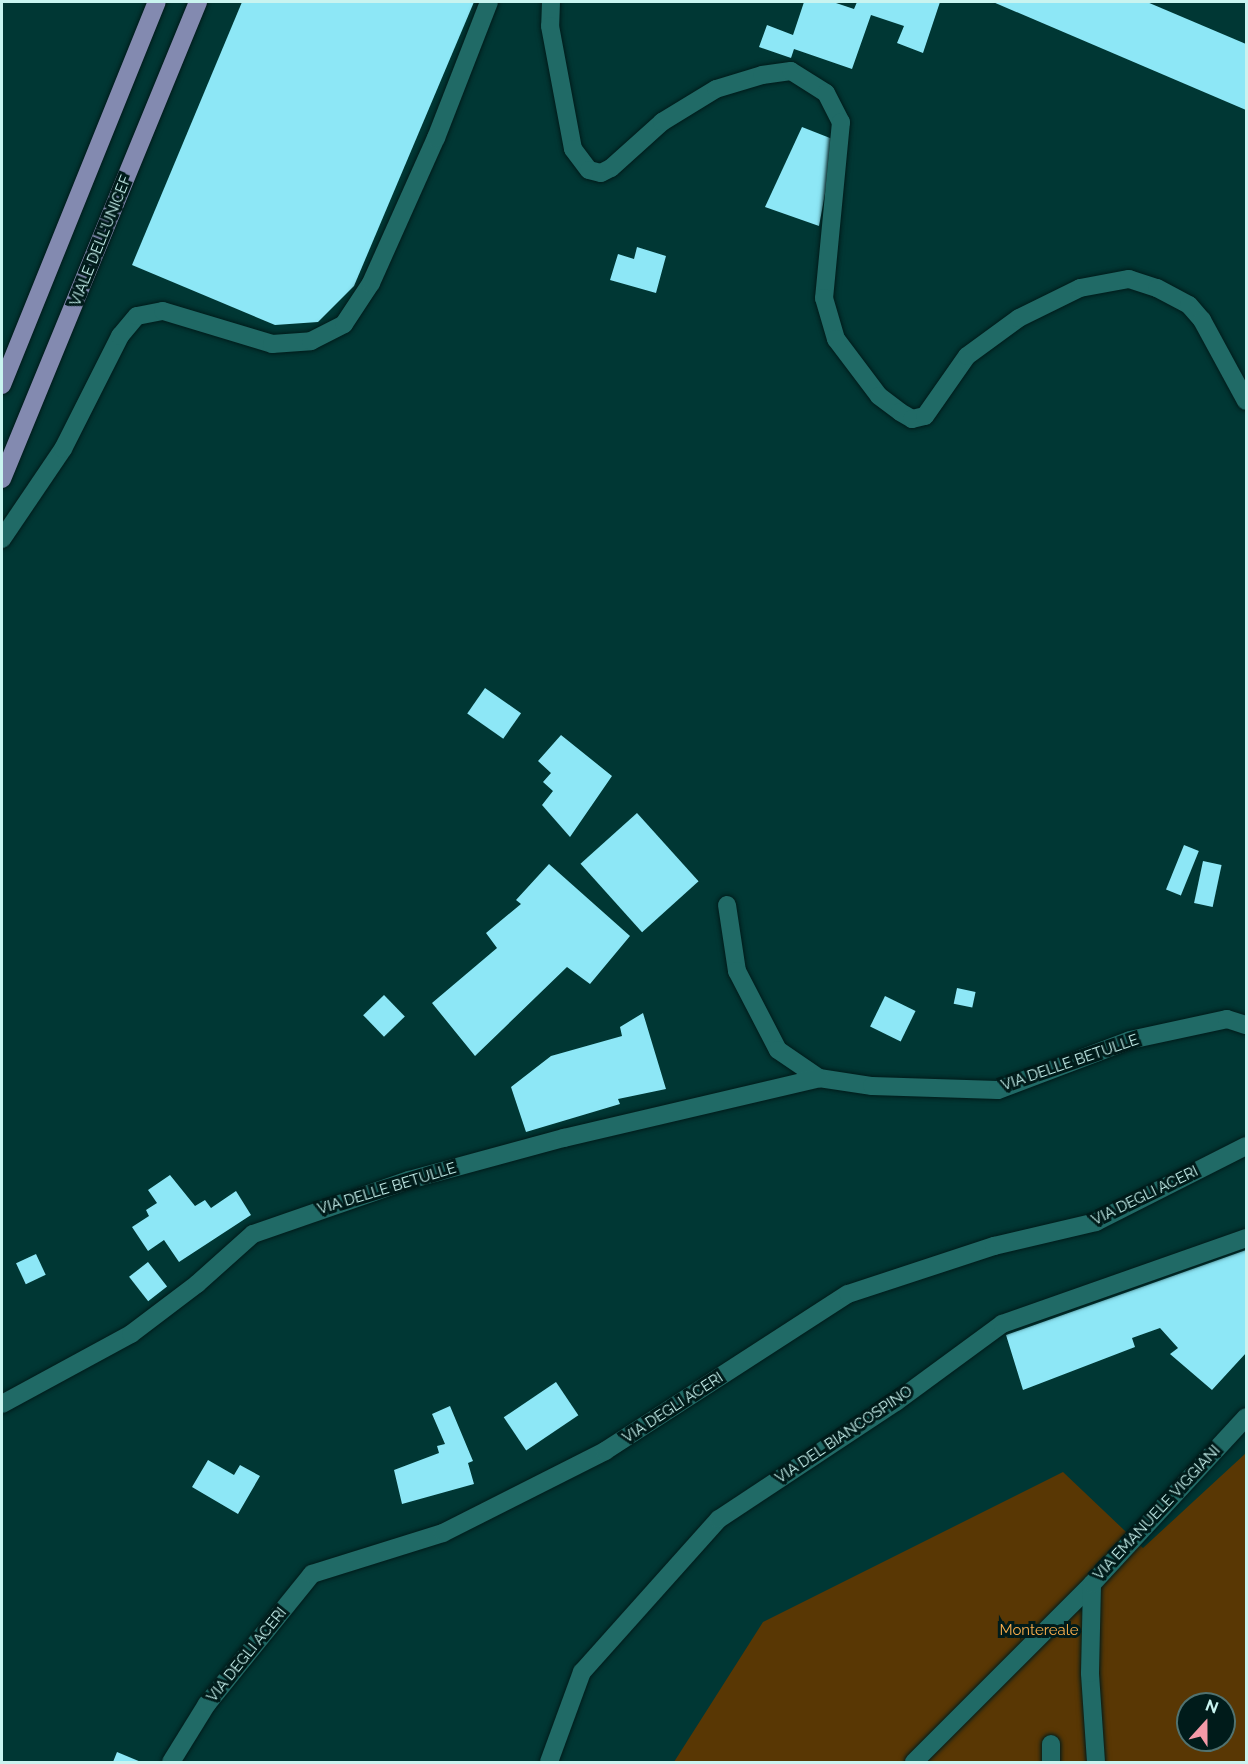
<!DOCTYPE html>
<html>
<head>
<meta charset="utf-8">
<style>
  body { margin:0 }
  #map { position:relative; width:1248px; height:1764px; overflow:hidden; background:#003734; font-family:Raleway,sans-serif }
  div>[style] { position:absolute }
  .green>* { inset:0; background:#593704 }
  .building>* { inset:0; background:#8de7f6; transform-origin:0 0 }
  .roads { filter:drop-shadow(0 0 2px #001b1a) drop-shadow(0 0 2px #001b1a) }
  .minor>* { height:18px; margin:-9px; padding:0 9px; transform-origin:9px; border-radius:9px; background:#206a66 }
  .major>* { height:18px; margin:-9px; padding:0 9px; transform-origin:9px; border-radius:9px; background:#838ab0 }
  span { translate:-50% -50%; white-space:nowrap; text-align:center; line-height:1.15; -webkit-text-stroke:6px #001b1a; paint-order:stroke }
  .street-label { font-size:15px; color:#c9f4f0 }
  .park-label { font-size:15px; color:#faae4d }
  .frame { position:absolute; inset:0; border:3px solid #c9f4f0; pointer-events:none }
  .north { position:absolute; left:1176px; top:1692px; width:60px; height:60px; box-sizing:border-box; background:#001b1a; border:2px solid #507270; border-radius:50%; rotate:21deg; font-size:16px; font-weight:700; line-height:24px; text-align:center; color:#c9f4f0 }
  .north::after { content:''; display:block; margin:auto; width:21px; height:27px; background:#f39aa8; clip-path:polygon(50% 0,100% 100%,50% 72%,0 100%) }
</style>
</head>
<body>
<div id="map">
  <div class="green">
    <div style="clip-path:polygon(evenodd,1246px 1453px,1246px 1762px,674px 1762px,763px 1622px,1063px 1472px,1143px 1548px,1246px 1453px,1188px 1704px,1224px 1704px,1224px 1740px,1188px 1740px,1188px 1704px)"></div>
  </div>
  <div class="building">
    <div style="clip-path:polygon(242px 2px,474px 2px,354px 286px,318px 322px,275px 325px,132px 265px)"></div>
    <div style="clip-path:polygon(804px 2px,833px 2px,854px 9px,857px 2px,940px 2px,923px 53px,897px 43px,904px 26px,871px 15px,852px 69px,794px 49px,791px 58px,759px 47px,767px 25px,793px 35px)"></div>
    <div style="clip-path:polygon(993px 2px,1147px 2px,1246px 44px,1246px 110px)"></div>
    <div style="clip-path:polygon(802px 127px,835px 140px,819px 226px,765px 207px)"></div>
    <div style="clip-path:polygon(637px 247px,666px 256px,656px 293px,610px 280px,618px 254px,634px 259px)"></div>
    <div style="left:485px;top:688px;width:44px;height:31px;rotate:35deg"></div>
    <div style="clip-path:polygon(561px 735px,612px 776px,570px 837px,542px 805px,553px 791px,543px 782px,551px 773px,538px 761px)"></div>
    <div style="left:637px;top:813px;width:92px;height:76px;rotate:48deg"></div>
    <div style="left:1184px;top:845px;width:16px;height:48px;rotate:22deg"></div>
    <div style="left:1203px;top:861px;width:19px;height:43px;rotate:12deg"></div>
    <div style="clip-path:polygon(549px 864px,630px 936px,590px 984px,567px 967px,475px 1056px,432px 1003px,497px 948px,486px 933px,521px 904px,516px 900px)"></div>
    <div style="left:957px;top:988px;width:19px;height:16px;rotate:12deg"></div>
    <div style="left:384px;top:995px;width:30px;height:29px;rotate:46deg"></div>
    <div style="left:885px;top:996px;width:34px;height:34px;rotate:26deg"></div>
    <div style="clip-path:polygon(643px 1013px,666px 1089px,618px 1099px,620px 1104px,526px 1132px,511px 1087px,551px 1056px,622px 1036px,620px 1027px)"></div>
    <div style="clip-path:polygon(170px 1175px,195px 1206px,205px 1200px,211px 1208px,236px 1191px,251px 1215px,179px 1262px,164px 1240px,148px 1251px,132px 1227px,149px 1216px,146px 1210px,157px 1203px,148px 1190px)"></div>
    <div style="clip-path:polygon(1246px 1250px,1246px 1353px,1212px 1390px,1170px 1354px,1178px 1348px,1160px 1328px,1132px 1338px,1135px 1347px,1023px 1390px,1006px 1335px)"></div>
    <div style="left:36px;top:1254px;width:23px;height:22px;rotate:65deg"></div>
    <div style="left:148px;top:1262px;width:31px;height:24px;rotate:52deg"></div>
    <div style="left:556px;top:1382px;width:40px;height:63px;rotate:56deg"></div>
    <div style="clip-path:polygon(450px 1406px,473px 1461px,468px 1463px,474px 1484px,402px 1504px,394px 1470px,439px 1453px,437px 1446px,445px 1444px,432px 1414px)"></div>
    <div style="clip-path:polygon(208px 1460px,234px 1475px,240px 1465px,260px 1476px,238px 1514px,192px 1487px)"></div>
    <div style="clip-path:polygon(117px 1752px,141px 1762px,113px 1762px)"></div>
  </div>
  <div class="roads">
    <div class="minor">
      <div style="left:551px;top:2px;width:24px;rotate:92deg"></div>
      <div style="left:550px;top:26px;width:125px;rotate:79.4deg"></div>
      <div style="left:573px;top:149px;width:26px;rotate:53deg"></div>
      <div style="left:589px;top:170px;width:12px;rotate:14deg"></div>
      <div style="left:601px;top:173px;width:11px;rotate:-27deg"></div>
      <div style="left:611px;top:168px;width:69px;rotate:-42deg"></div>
      <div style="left:662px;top:122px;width:63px;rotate:-31.4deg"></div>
      <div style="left:716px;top:89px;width:48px;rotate:-16.9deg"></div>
      <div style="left:762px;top:75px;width:29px;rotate:-8deg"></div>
      <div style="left:791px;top:71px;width:41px;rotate:32.2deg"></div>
      <div style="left:826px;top:93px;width:33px;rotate:63deg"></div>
      <div style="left:841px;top:122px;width:177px;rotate:95.5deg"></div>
      <div style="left:824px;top:298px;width:43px;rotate:73.7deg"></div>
      <div style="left:836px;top:339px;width:71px;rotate:53deg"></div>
      <div style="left:879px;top:396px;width:26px;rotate:37deg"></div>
      <div style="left:900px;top:412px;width:14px;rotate:30deg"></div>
      <div style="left:912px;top:419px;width:13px;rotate:-13deg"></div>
      <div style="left:925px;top:416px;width:73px;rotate:-55deg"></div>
      <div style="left:967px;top:356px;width:64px;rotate:-36.2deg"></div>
      <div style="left:1019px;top:318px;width:68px;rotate:-26.2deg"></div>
      <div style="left:1080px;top:288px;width:50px;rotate:-10.4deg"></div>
      <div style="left:1129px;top:279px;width:29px;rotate:18deg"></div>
      <div style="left:1157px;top:288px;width:36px;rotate:28deg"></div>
      <div style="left:1189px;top:305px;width:20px;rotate:49deg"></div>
      <div style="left:1202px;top:320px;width:92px;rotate:61.5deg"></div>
      <div style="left:2px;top:539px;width:109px;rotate:-55.9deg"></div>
      <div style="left:63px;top:449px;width:127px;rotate:-63.2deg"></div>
      <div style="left:120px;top:336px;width:26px;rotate:-50deg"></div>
      <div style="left:137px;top:316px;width:26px;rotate:-11deg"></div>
      <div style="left:163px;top:311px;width:114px;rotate:16.8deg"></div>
      <div style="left:272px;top:344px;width:39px;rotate:-4deg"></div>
      <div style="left:311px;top:341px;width:37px;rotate:-27deg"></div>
      <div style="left:344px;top:324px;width:49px;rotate:-56.6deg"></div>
      <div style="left:371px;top:283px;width:159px;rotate:-65.9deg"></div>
      <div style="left:436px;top:138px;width:146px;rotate:-68.7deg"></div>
      <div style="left:727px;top:905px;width:67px;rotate:81.4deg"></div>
      <div style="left:737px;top:971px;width:89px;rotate:62.6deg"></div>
      <div style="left:778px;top:1050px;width:50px;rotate:34.3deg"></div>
      <div style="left:819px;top:1078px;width:54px;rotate:8.6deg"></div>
      <div style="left:872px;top:1086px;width:126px;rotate:1.8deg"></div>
      <div style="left:998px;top:1090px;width:141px;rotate:-20.7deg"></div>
      <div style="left:1130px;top:1040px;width:99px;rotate:-12.2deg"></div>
      <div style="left:1227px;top:1019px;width:20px;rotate:18deg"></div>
      <div style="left:2px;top:1404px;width:147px;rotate:-28.5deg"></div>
      <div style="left:131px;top:1334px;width:83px;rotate:-37.1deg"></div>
      <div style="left:197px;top:1284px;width:75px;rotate:-41.8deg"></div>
      <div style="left:253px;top:1234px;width:165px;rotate:-19.1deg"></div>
      <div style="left:409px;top:1180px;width:161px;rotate:-15.2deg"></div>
      <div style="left:564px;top:1138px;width:262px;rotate:-13.2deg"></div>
      <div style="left:1051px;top:1744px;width:18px;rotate:90deg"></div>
      <div style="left:171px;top:1762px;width:68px;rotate:-58.2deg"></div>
      <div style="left:207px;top:1704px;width:167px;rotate:-51.1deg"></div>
      <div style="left:312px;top:1574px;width:137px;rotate:-17.4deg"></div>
      <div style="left:443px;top:1533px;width:182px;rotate:-26.8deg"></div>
      <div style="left:605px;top:1451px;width:289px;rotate:-32.9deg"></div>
      <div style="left:848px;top:1294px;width:154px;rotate:-18.2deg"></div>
      <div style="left:994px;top:1246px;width:105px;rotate:-13.2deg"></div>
      <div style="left:1096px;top:1222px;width:168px;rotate:-26.9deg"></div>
      <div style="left:549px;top:1762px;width:96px;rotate:-69.9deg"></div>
      <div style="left:582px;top:1672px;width:205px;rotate:-48.2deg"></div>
      <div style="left:719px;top:1519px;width:212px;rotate:-33.5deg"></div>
      <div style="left:896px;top:1402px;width:132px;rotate:-36.3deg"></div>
      <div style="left:1002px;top:1324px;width:259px;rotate:-19.4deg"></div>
      <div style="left:914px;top:1762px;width:252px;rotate:-45deg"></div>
      <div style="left:1096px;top:1762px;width:89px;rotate:-93.9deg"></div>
      <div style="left:1090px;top:1673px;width:89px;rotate:-88.7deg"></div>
      <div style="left:1092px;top:1584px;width:227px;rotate:-47.3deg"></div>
    </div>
    <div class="major">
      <div style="left:2px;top:385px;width:413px;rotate:-68deg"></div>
      <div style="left:2px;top:479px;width:516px;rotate:-67.66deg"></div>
    </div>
  </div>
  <div class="street-label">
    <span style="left:101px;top:241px;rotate:-68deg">VIALE DELL'UNICEF</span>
    <span style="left:1070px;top:1063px;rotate:-19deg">VIA DELLE BETULLE</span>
    <span style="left:387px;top:1189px;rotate:-17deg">VIA DELLE BETULLE</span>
    <span style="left:1145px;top:1196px;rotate:-26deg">VIA DEGLI ACERI</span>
    <span style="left:673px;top:1408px;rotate:-33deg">VIA DEGLI ACERI</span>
    <span style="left:844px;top:1435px;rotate:-34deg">VIA DEL BIANCOSPINO</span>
    <span style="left:1157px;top:1513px;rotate:-47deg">VIA EMANUELE VIGGIANI</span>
    <span style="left:247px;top:1655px;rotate:-51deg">VIA DEGLI ACERI</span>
  </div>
  <div class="park-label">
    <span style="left:1039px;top:1631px">Montereale</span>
  </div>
  <div class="frame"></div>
  <div class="north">N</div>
</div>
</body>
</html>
